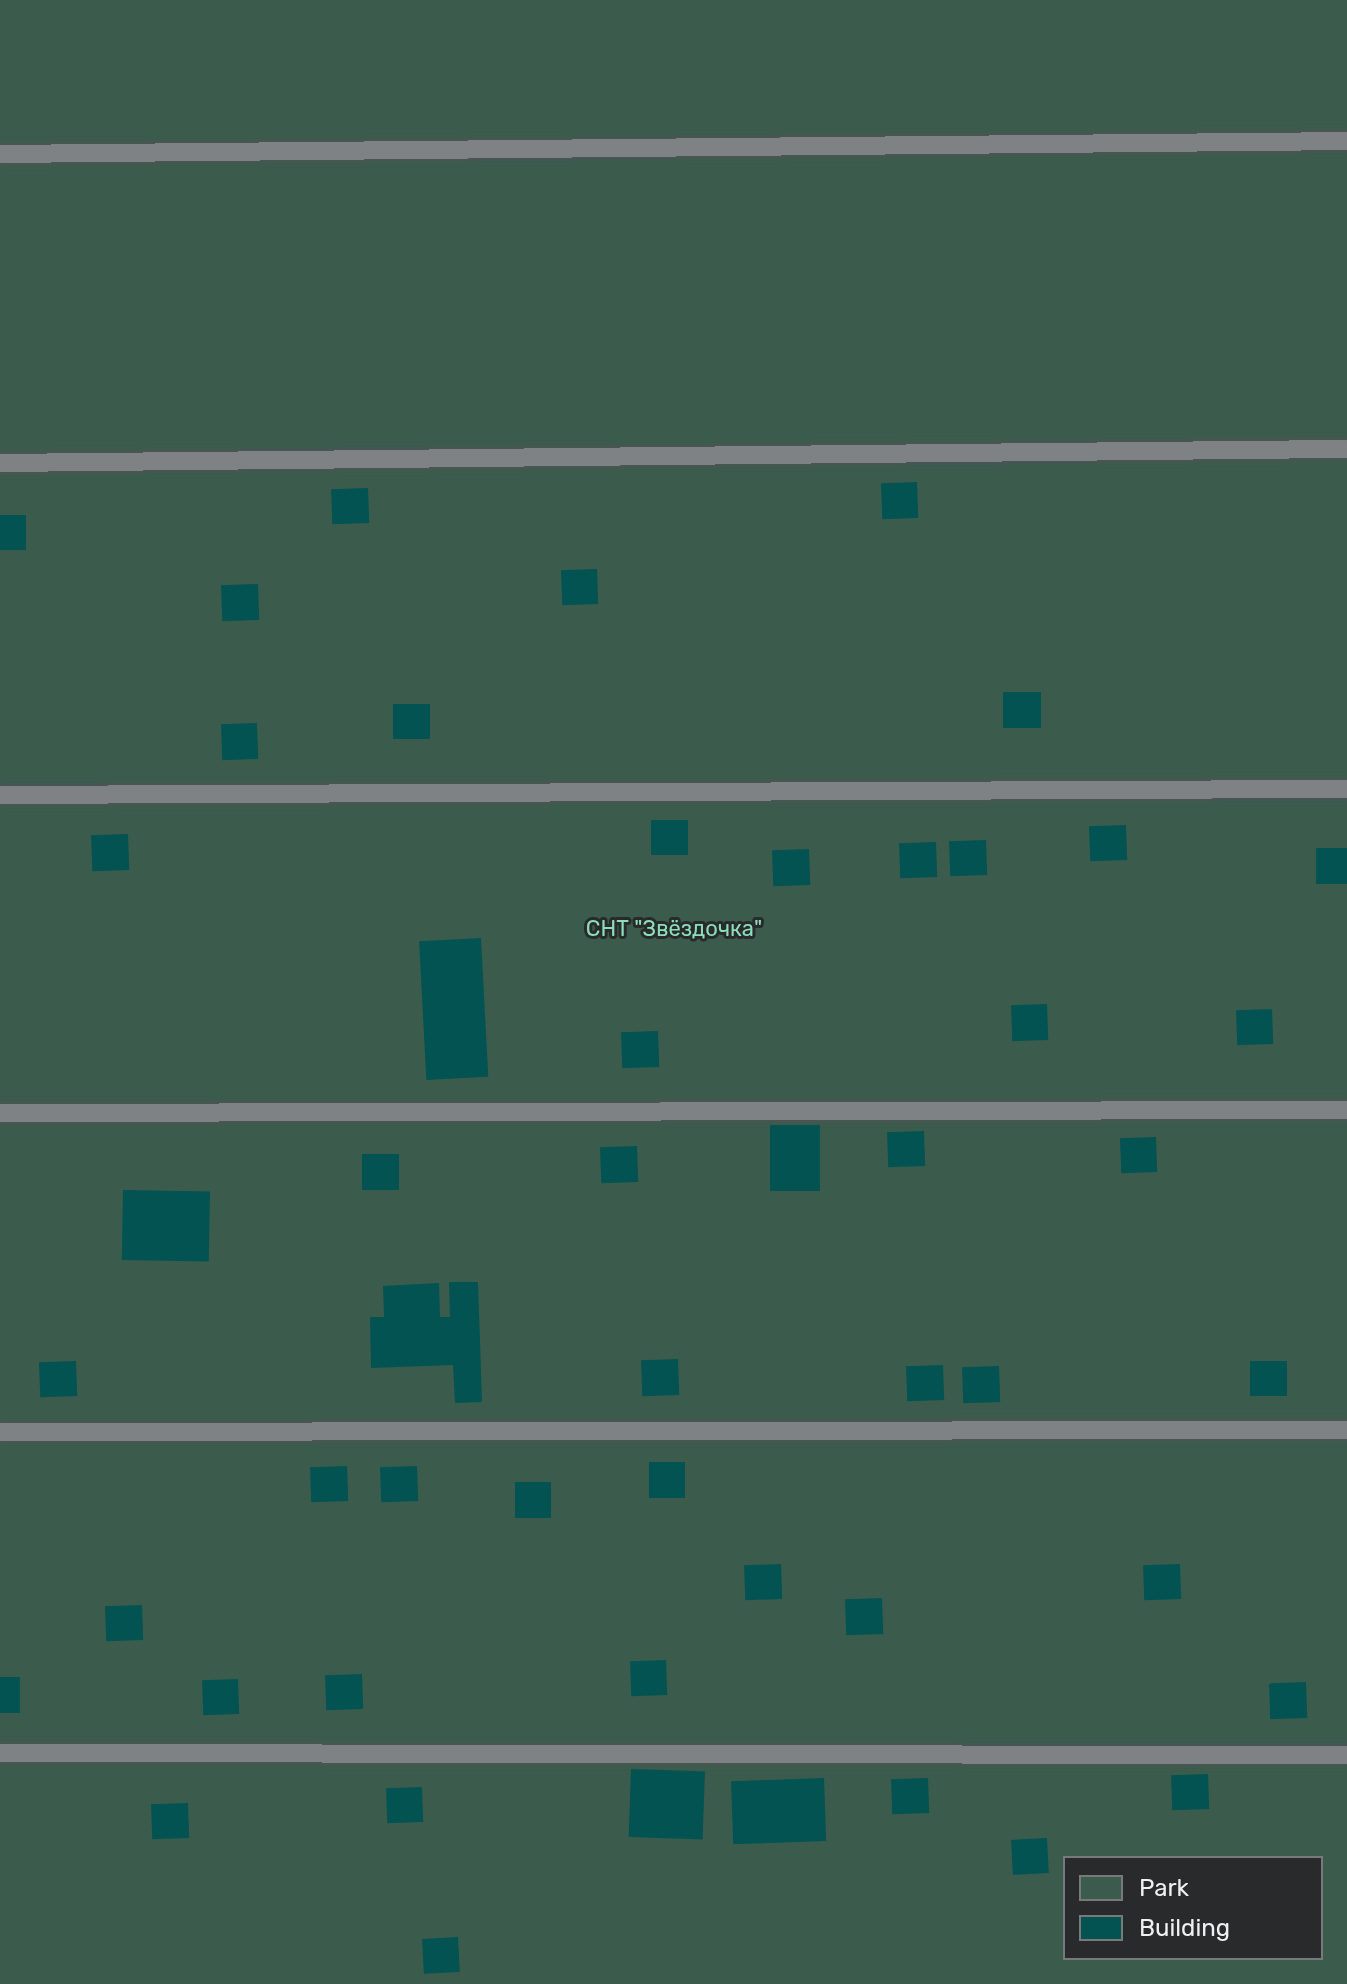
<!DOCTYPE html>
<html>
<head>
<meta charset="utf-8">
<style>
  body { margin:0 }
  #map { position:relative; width:1347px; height:1984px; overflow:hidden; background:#313436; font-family:Rubik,sans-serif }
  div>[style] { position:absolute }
  .green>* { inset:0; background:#3b5c4d }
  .building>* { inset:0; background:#035353; transform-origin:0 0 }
  .roads { filter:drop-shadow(0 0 2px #505354) drop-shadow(0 0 2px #505354) }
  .lane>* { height:18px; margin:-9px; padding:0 9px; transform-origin:9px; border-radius:9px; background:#7f8284 }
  span { translate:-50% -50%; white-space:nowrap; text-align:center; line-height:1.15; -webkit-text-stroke:6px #282a2c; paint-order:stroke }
  .park-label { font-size:22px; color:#8bdeba }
  .legend { position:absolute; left:1063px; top:1856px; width:260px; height:104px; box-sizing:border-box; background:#282a2c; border:2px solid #77797b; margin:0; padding:10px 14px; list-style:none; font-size:24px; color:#eef0f1 }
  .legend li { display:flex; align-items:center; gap:16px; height:40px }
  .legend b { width:40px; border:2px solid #77797b }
</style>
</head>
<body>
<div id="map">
  <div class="green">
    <div style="clip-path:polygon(evenodd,0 0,1347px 0,1347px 1984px,0 1984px,0 0,1065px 1858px,1321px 1858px,1321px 1958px,1065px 1958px,1065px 1858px)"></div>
  </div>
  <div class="building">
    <div style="left:917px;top:482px;width:36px;height:36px;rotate:88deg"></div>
    <div style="left:368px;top:488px;width:35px;height:37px;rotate:88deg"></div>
    <div style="left:0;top:515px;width:26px;height:35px"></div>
    <div style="left:597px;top:569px;width:35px;height:36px;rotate:88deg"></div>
    <div style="left:258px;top:584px;width:36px;height:37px;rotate:88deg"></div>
    <div style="left:1003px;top:692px;width:38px;height:36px"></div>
    <div style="left:393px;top:704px;width:37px;height:35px"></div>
    <div style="left:257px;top:723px;width:36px;height:36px;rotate:88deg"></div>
    <div style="left:688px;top:820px;width:35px;height:37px;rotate:90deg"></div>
    <div style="left:1126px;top:825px;width:35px;height:37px;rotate:88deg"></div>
    <div style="left:128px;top:834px;width:36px;height:37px;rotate:88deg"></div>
    <div style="left:986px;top:840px;width:35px;height:37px;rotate:88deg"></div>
    <div style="left:936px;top:842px;width:35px;height:37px;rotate:88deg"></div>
    <div style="left:1316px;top:848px;width:31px;height:36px"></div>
    <div style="left:809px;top:849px;width:36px;height:37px;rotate:88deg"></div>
    <div style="left:481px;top:938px;width:139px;height:62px;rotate:87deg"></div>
    <div style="left:1047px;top:1004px;width:36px;height:36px;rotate:88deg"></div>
    <div style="left:1272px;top:1009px;width:35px;height:36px;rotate:88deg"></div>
    <div style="left:658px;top:1031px;width:36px;height:37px;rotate:88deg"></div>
    <div style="left:770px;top:1125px;width:50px;height:66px"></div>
    <div style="left:924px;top:1131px;width:35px;height:37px;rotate:88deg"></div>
    <div style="left:1156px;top:1137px;width:35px;height:36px;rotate:88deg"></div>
    <div style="left:637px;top:1146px;width:36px;height:37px;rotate:88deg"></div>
    <div style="left:399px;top:1154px;width:36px;height:37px;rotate:90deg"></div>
    <div style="left:123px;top:1190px;width:87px;height:70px;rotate:1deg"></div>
    <div style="clip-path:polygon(449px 1282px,478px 1282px,482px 1402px,455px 1403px,453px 1365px,371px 1368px,370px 1317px,384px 1317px,383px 1286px,439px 1283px,440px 1317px,450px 1317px)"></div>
    <div style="left:678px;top:1359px;width:36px;height:37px;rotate:88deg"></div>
    <div style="left:76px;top:1361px;width:35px;height:37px;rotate:88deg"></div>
    <div style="left:1287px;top:1361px;width:35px;height:37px;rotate:90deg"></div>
    <div style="left:943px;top:1365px;width:35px;height:37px;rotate:88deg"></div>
    <div style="left:999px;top:1366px;width:36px;height:37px;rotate:88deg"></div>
    <div style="left:649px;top:1462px;width:36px;height:36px"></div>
    <div style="left:347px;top:1466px;width:35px;height:37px;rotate:88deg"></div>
    <div style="left:417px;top:1466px;width:35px;height:37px;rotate:88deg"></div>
    <div style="left:515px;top:1482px;width:36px;height:36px"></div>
    <div style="left:781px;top:1564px;width:35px;height:37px;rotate:88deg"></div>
    <div style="left:1180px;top:1564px;width:35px;height:37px;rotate:88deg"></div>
    <div style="left:882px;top:1598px;width:36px;height:37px;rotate:88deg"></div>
    <div style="left:142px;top:1605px;width:35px;height:37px;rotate:88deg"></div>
    <div style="left:666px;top:1660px;width:35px;height:36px;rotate:88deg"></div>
    <div style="left:362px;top:1674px;width:35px;height:37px;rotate:88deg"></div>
    <div style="left:0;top:1677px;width:20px;height:36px"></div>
    <div style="left:238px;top:1679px;width:35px;height:36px;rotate:88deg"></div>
    <div style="left:1306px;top:1682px;width:36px;height:37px;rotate:88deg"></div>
    <div style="left:631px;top:1769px;width:74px;height:68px;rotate:2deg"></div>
    <div style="left:1208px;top:1774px;width:35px;height:37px;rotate:88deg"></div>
    <div style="left:824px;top:1778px;width:63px;height:93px;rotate:88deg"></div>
    <div style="left:928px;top:1778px;width:35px;height:37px;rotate:88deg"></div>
    <div style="left:422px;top:1787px;width:35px;height:36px;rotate:88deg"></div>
    <div style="left:188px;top:1803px;width:35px;height:37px;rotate:88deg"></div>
    <div style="left:1047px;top:1838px;width:35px;height:36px;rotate:87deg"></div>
    <div style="left:458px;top:1937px;width:35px;height:36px;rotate:87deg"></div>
  </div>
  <div class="roads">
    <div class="lane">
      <div style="left:0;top:154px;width:1347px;rotate:-0.55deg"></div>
      <div style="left:0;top:463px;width:1347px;rotate:-0.6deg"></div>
      <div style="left:0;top:795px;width:1347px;rotate:-0.26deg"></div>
      <div style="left:0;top:1113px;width:1347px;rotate:-0.13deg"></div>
      <div style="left:0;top:1432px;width:1347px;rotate:-0.09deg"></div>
      <div style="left:0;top:1753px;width:1347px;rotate:0.09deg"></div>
    </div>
  </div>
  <div class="park-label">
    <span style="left:674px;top:929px">СНТ "Звёздочка"</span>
  </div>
  <ul class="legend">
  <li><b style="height:22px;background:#3b5c4d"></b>Park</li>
  <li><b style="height:22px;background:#035353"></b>Building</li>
  </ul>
</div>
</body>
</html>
